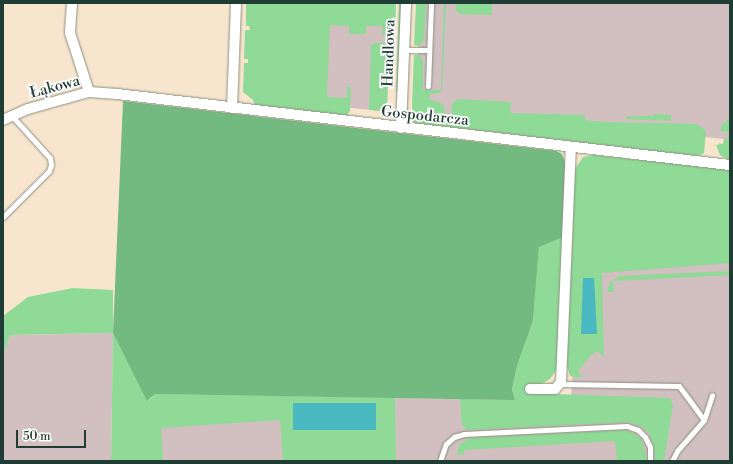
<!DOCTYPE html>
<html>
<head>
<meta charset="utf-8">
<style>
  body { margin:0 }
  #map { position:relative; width:733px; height:464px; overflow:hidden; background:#f7e5ce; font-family:"Libre Bodoni",serif }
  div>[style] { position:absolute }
  .industrial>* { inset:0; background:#d2bfc0 }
  .green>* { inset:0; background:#8fda97 }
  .forest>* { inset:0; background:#73ba80 }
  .water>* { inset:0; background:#49b8c0; transform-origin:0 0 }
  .roads { filter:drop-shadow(0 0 1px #8b9181) drop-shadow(0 0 1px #8b9181) }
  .lane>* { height:5px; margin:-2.5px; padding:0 2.5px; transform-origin:2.5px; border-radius:2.5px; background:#fff }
  .street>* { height:10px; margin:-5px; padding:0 5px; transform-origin:5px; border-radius:5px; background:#fff }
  span { translate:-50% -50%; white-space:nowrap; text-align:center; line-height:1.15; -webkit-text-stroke:3.5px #fff; paint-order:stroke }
  .street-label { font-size:15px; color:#1f3d34 }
  .frame { position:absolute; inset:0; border:4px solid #1f3d34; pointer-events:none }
  .scale { position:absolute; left:16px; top:430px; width:70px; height:18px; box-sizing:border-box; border:2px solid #1f3d34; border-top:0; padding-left:5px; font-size:12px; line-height:14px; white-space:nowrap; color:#1f3d34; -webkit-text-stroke:3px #fff; paint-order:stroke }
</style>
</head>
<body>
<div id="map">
  <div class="industrial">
    <div style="clip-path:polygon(420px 3px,730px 3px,730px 151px,719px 150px,719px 143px,723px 144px,724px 139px,705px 137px,703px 148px,416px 114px)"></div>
    <div style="clip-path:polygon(323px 19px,391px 21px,387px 105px,381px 111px,315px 104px)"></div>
    <div style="clip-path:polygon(730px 180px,730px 461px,147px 461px,155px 394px,571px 401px,578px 275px)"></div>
    <div style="clip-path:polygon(113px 333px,111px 461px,3px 461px,3px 355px,10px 335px)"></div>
  </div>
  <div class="green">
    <div style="clip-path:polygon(246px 3px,396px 3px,395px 35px,390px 35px,387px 105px,381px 111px,369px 110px,371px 45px,374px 43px,388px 43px,389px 35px,382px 35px,383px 26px,366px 26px,366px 34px,349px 34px,349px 26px,330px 25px,327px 97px,347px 98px,347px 87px,351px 87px,350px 111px,347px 115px,356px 116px,255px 106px,253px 100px,243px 92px,244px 63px,248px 63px,248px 59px,244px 59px,245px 30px,250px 30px,249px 26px,246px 26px)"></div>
    <div style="clip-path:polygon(399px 3px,402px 3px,398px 94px,396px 91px)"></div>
    <div style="clip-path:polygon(416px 3px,426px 3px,424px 40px,419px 46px,414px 45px)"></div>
    <div style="clip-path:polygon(444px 3px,446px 3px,442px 90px,440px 93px,430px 94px,429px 99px,443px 104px,446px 117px,451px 117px,452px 104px,458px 99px,511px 102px,510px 113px,585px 115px,585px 120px,606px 122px,697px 124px,706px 131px,704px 153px,698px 156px,414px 123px,406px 113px,406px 105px,412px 117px,421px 122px,421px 119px,414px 115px,412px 107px,414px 55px,419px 55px,423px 60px,423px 90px,441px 90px)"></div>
    <div style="clip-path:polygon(456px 3px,492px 3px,492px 15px,459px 14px,456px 10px)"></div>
    <div style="clip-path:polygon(655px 114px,671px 115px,671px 121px,626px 119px,626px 116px,654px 116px)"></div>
    <div style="clip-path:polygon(730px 117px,730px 160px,720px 155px,716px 145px,723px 144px,724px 139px,728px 139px,729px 132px,721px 131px,721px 126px)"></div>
    <div style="clip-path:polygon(594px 155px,730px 170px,730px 263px,602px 273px,604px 357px,597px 351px,591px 355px,578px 371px,583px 377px,575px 377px,570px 376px,567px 366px,575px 169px,583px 157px)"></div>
    <div style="clip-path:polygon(563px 237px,558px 367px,550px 379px,541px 384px,527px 385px,526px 393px,670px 398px,673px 405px,664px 461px,655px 461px,654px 446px,649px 433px,641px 426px,628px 422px,467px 430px,462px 425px,460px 399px,515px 400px,512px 389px,517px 366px,533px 321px,539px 246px)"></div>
    <div style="clip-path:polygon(730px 271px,730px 275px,613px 281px,614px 292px,607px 292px,610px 282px,620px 276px)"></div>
    <div style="clip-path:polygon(73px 288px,113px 290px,113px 333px,148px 401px,155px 394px,395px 398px,396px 460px,283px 461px,280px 420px,161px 428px,163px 461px,111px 461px,113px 333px,10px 335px,3px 355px,3px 316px,28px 297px)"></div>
    <div style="clip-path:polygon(624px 430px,635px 434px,642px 440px,647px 461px,617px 461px,615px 441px,464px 450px,464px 454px,457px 455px,459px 445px,469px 438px)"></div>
  </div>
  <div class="forest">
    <div style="clip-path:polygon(123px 101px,556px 151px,562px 154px,566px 165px,563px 237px,539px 247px,533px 321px,517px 366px,512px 389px,515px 400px,155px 394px,147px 401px,113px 333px)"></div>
  </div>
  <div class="water">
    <div style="clip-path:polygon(583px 278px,594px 278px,597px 334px,581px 334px)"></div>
    <div style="left:293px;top:403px;width:83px;height:27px"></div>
  </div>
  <div class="roads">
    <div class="lane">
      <div style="left:404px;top:50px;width:25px"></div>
      <div style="left:428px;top:86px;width:83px;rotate:-87.9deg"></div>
      <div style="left:3px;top:217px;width:65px;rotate:-45deg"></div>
      <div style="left:49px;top:171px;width:6px;rotate:-72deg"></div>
      <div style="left:51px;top:165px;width:7px;rotate:-98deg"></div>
      <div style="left:50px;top:158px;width:57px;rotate:-132.1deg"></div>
      <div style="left:561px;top:384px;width:118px;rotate:1deg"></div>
      <div style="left:679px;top:386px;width:42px;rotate:53.7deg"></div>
      <div style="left:440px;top:461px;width:18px;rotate:-71deg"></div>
      <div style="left:446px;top:444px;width:11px;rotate:-41deg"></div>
      <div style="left:454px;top:437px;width:10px;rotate:-17deg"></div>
      <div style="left:464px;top:434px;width:163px;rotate:-2.8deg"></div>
      <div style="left:627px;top:426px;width:12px;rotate:20deg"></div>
      <div style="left:638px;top:430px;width:10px;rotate:45deg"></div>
      <div style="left:645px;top:437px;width:11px;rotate:63deg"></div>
      <div style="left:650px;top:447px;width:14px;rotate:90deg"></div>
      <div style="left:672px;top:461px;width:11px;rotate:-63deg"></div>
      <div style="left:677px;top:451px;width:41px;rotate:-48.9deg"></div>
      <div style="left:704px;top:420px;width:26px;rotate:-72deg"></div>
    </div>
    <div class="street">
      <div style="left:72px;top:3px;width:30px;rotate:94deg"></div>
      <div style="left:70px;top:33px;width:62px;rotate:72.1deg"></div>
      <div style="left:232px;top:108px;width:105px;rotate:-87.8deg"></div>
      <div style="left:3px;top:120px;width:27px;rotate:-24deg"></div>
      <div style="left:28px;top:109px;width:63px;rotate:-15.6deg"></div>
      <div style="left:89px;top:92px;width:28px;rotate:4deg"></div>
      <div style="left:117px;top:94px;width:617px;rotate:6.61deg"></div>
      <div style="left:401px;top:128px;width:125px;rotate:-87.7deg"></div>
      <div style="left:530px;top:389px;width:25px"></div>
      <div style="left:555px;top:389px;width:9px;rotate:-49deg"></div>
      <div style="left:561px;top:382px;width:235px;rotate:-87.6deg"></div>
    </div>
  </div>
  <div class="street-label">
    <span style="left:389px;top:53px;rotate:-88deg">Handlowa</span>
    <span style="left:55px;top:87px;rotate:-15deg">Łąkowa</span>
    <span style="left:425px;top:116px;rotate:6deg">Gospodarcza</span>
  </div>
  <div class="frame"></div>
  <div class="scale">50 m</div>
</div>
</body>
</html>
